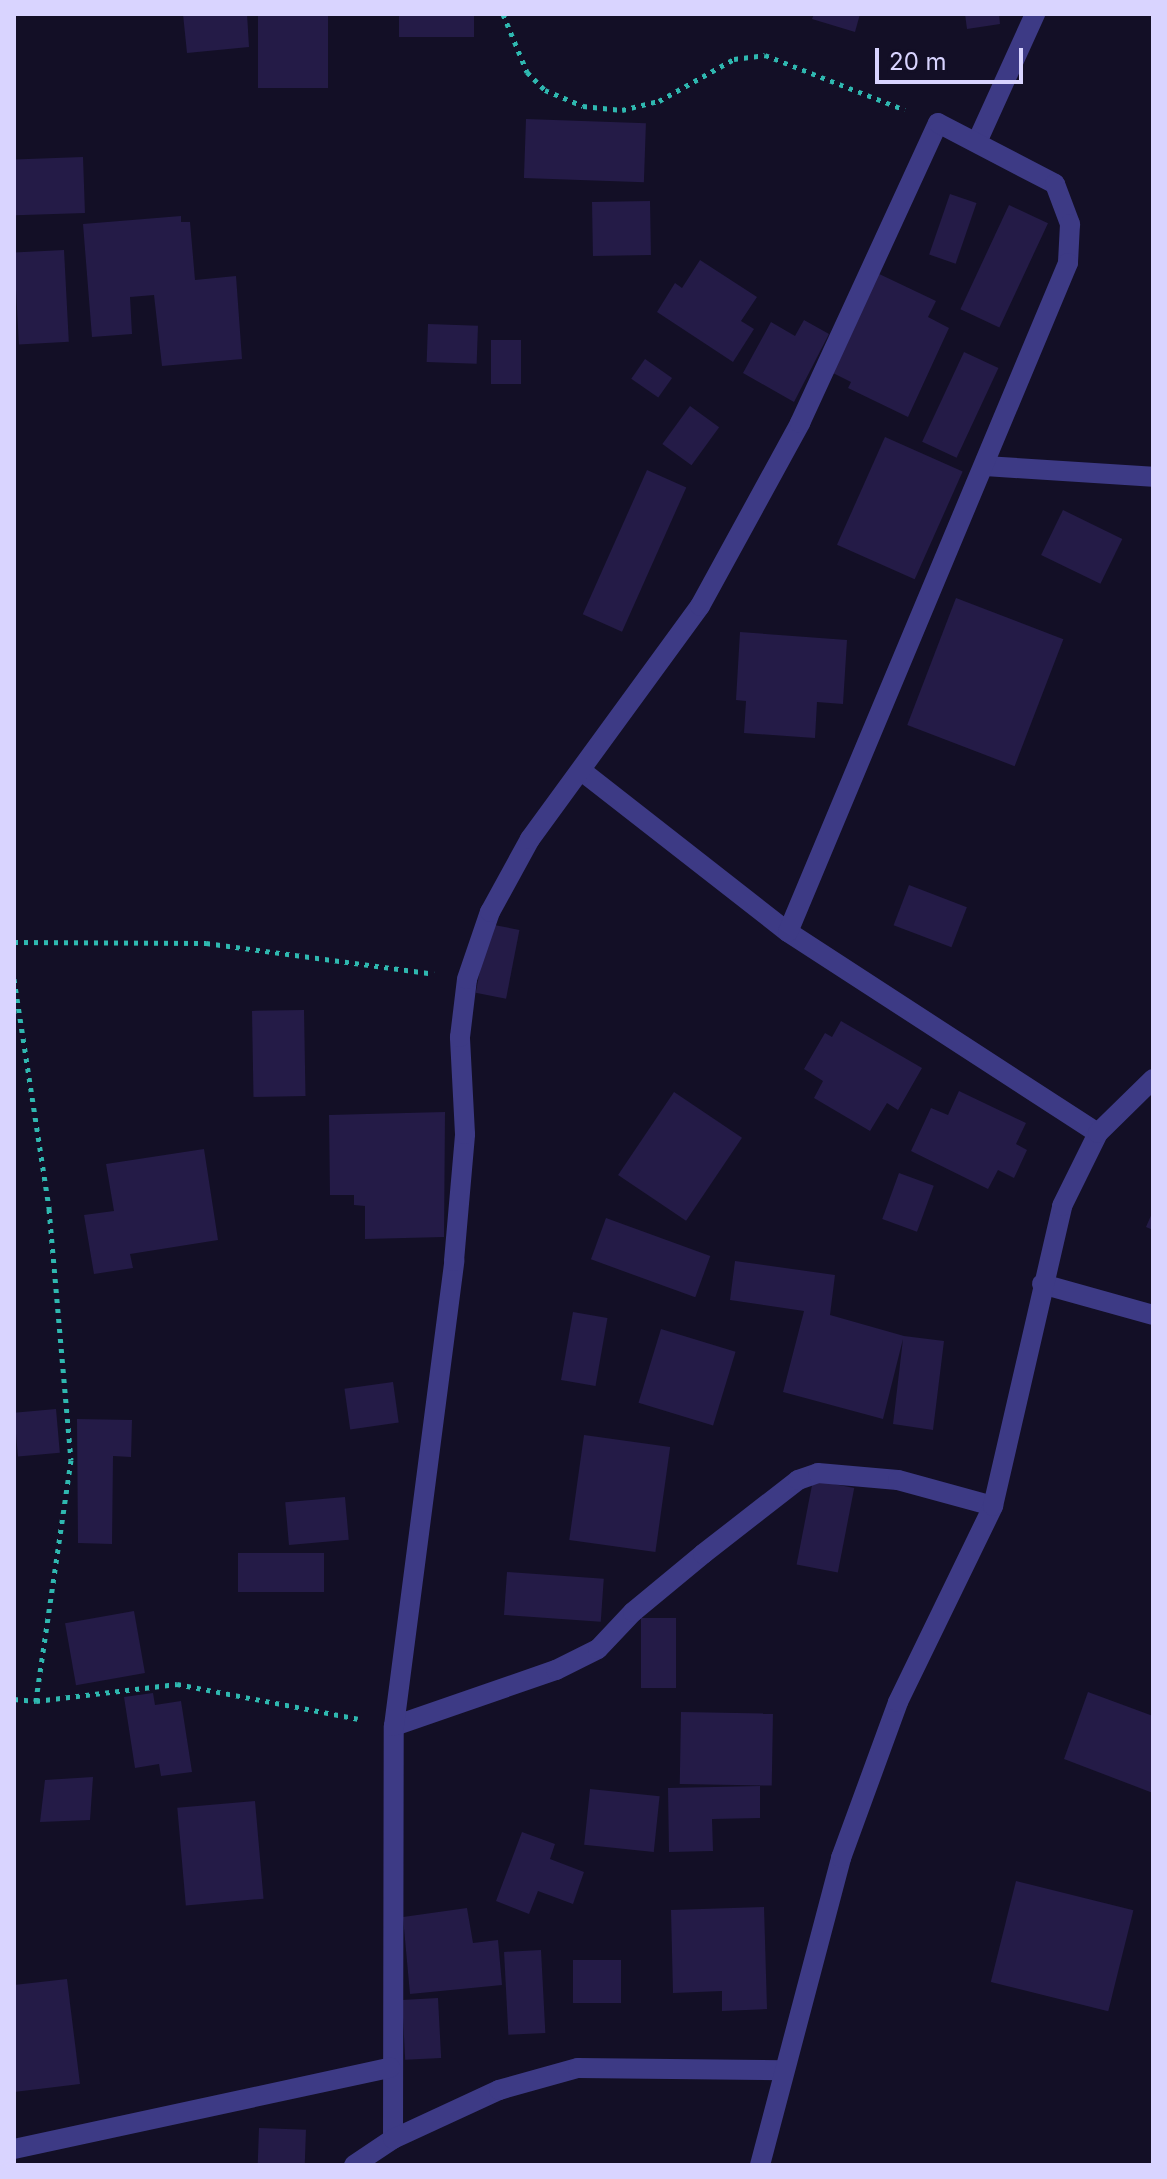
<!DOCTYPE html>
<html>
<head>
<meta charset="utf-8">
<style>
  body { margin:0 }
  #map { position:relative; width:1167px; height:2179px; overflow:hidden; background:#130f26; font-family:Inter,sans-serif }
  div>[style] { position:absolute }
  .building>* { inset:0; background:#241b47; transform-origin:0 0 }
  .path>* { height:5px; margin-top:-2.5px; transform-origin:0; background:repeating-linear-gradient(90deg,#2fb8b0 0 4px,transparent 0 10px) }
  .street>* { height:20px; margin:-10px; padding:0 10px; transform-origin:10px; border-radius:10px; background:#3d3a85 }
  span { translate:-50% -50%; white-space:nowrap; text-align:center; line-height:1.15; -webkit-text-stroke:8px #130f26; paint-order:stroke }
  .frame { position:absolute; inset:0; border:16px solid #d9d4ff; pointer-events:none }
  .scale { position:absolute; left:875px; top:48px; width:148px; height:36px; box-sizing:border-box; border:4px solid #d9d4ff; border-top:0; padding-left:10px; font-size:24px; line-height:28px; white-space:nowrap; color:#d9d4ff; -webkit-text-stroke:6px #130f26; paint-order:stroke }
</style>
</head>
<body>
<div id="map">
  <div class="building">
    <div style="clip-path:polygon(183px 14px,247px 14px,249px 47px,187px 53px)"></div>
    <div style="left:258px;top:14px;width:70px;height:74px"></div>
    <div style="left:399px;top:14px;width:75px;height:23px"></div>
    <div style="clip-path:polygon(814px 14px,860px 14px,855px 32px,812px 19px)"></div>
    <div style="clip-path:polygon(965px 14px,999px 14px,1000px 24px,967px 29px)"></div>
    <div style="left:526px;top:119px;width:120px;height:59px;rotate:2deg"></div>
    <div style="left:83px;top:157px;width:56px;height:69px;rotate:88deg"></div>
    <div style="left:950px;top:194px;width:28px;height:64px;rotate:19deg"></div>
    <div style="left:650px;top:201px;width:54px;height:58px;rotate:89deg"></div>
    <div style="left:1009px;top:205px;width:43px;height:115px;rotate:25deg"></div>
    <div style="clip-path:polygon(181px 216px,181px 222px,190px 222px,195px 280px,236px 276px,242px 359px,162px 366px,154px 295px,130px 297px,132px 334px,92px 337px,83px 224px)"></div>
    <div style="left:64px;top:250px;width:92px;height:50px;rotate:87deg"></div>
    <div style="clip-path:polygon(700px 260px,757px 297px,741px 321px,754px 329px,733px 362px,657px 312px,675px 283px,682px 288px)"></div>
    <div style="clip-path:polygon(875px 272px,936px 301px,928px 317px,949px 328px,908px 417px,848px 388px,851px 382px,829px 371px)"></div>
    <div style="clip-path:polygon(804px 320px,829px 334px,794px 402px,743px 373px,771px 322px,795px 336px)"></div>
    <div style="left:428px;top:324px;width:50px;height:38px;rotate:2deg"></div>
    <div style="left:491px;top:340px;width:30px;height:44px"></div>
    <div style="left:964px;top:352px;width:38px;height:99px;rotate:25deg"></div>
    <div style="left:645px;top:359px;width:33px;height:24px;rotate:35deg"></div>
    <div style="left:690px;top:406px;width:36px;height:47px;rotate:36deg"></div>
    <div style="left:885px;top:437px;width:85px;height:118px;rotate:24deg"></div>
    <div style="left:647px;top:470px;width:43px;height:158px;rotate:24deg"></div>
    <div style="left:1063px;top:510px;width:66px;height:50px;rotate:26deg"></div>
    <div style="left:956px;top:598px;width:115px;height:136px;rotate:21deg"></div>
    <div style="clip-path:polygon(740px 632px,847px 640px,843px 704px,817px 702px,815px 738px,744px 733px,746px 701px,736px 700px)"></div>
    <div style="left:909px;top:885px;width:62px;height:43px;rotate:21deg"></div>
    <div style="left:489px;top:924px;width:31px;height:70px;rotate:11deg"></div>
    <div style="left:304px;top:1010px;width:86px;height:52px;rotate:89deg"></div>
    <div style="clip-path:polygon(841px 1021px,922px 1068px,898px 1110px,887px 1103px,870px 1131px,814px 1098px,823px 1081px,804px 1069px,825px 1033px,832px 1037px)"></div>
    <div style="clip-path:polygon(959px 1091px,1026px 1123px,1016px 1144px,1027px 1150px,1014px 1178px,998px 1170px,988px 1189px,911px 1151px,931px 1108px,948px 1115px)"></div>
    <div style="left:674px;top:1092px;width:82px;height:100px;rotate:34deg"></div>
    <div style="clip-path:polygon(445px 1112px,444px 1237px,365px 1239px,365px 1206px,354px 1205px,354px 1195px,330px 1195px,329px 1115px)"></div>
    <div style="clip-path:polygon(204px 1149px,218px 1240px,130px 1254px,133px 1268px,94px 1274px,84px 1215px,114px 1211px,106px 1164px)"></div>
    <div style="left:899px;top:1173px;width:37px;height:49px;rotate:20deg"></div>
    <div style="clip-path:polygon(1153px 1211px,1153px 1230px,1146px 1227px)"></div>
    <div style="left:606px;top:1218px;width:111px;height:44px;rotate:20deg"></div>
    <div style="clip-path:polygon(735px 1261px,835px 1275px,830px 1315px,904px 1336px,944px 1341px,933px 1430px,893px 1424px,903px 1339px,883px 1419px,783px 1392px,804px 1311px,730px 1300px)"></div>
    <div style="left:573px;top:1312px;width:35px;height:69px;rotate:10deg"></div>
    <div style="left:661px;top:1329px;width:78px;height:77px;rotate:17deg"></div>
    <div style="left:393px;top:1382px;width:41px;height:49px;rotate:82deg"></div>
    <div style="left:56px;top:1409px;width:44px;height:42px;rotate:85deg"></div>
    <div style="clip-path:polygon(77px 1419px,132px 1420px,131px 1457px,113px 1456px,112px 1544px,78px 1543px)"></div>
    <div style="left:584px;top:1435px;width:87px;height:106px;rotate:8deg"></div>
    <div style="left:813px;top:1480px;width:42px;height:86px;rotate:11deg"></div>
    <div style="left:345px;top:1497px;width:43px;height:60px;rotate:85deg"></div>
    <div style="left:238px;top:1553px;width:86px;height:39px"></div>
    <div style="left:507px;top:1572px;width:97px;height:43px;rotate:4deg"></div>
    <div style="left:134px;top:1611px;width:63px;height:70px;rotate:80deg"></div>
    <div style="left:641px;top:1618px;width:35px;height:70px"></div>
    <div style="clip-path:polygon(1088px 1692px,1153px 1716px,1153px 1793px,1064px 1759px)"></div>
    <div style="clip-path:polygon(153px 1693px,155px 1705px,181px 1701px,192px 1772px,161px 1776px,159px 1764px,135px 1768px,124px 1697px)"></div>
    <div style="left:681px;top:1712px;width:92px;height:72px;rotate:1deg"></div>
    <div style="clip-path:polygon(93px 1777px,90px 1820px,40px 1822px,45px 1780px)"></div>
    <div style="clip-path:polygon(760px 1786px,760px 1818px,712px 1819px,713px 1851px,669px 1852px,668px 1788px)"></div>
    <div style="left:590px;top:1789px;width:70px;height:56px;rotate:6deg"></div>
    <div style="left:255px;top:1801px;width:98px;height:78px;rotate:85deg"></div>
    <div style="clip-path:polygon(522px 1832px,555px 1844px,550px 1859px,584px 1872px,573px 1904px,538px 1891px,529px 1914px,496px 1901px)"></div>
    <div style="left:1016px;top:1881px;width:121px;height:104px;rotate:14deg"></div>
    <div style="clip-path:polygon(764px 1907px,767px 2009px,722px 2011px,722px 1991px,673px 1993px,671px 1910px)"></div>
    <div style="clip-path:polygon(467px 1908px,473px 1943px,498px 1940px,502px 1985px,410px 1994px,403px 1917px)"></div>
    <div style="left:541px;top:1950px;width:83px;height:37px;rotate:87deg"></div>
    <div style="left:573px;top:1960px;width:48px;height:43px"></div>
    <div style="clip-path:polygon(67px 1979px,80px 2084px,14px 2092px,14px 1985px)"></div>
    <div style="left:438px;top:1998px;width:60px;height:36px;rotate:87deg"></div>
    <div style="left:259px;top:2128px;width:47px;height:37px;rotate:2deg"></div>
  </div>
  <div class="path">
    <div style="left:503px;top:14px;width:63px;rotate:67.5deg"></div>
    <div style="left:527px;top:72px;width:25px;rotate:45deg"></div>
    <div style="left:545px;top:90px;width:41px;rotate:22.8deg"></div>
    <div style="left:583px;top:106px;width:39px;rotate:6deg"></div>
    <div style="left:622px;top:110px;width:38px;rotate:-14deg"></div>
    <div style="left:659px;top:101px;width:86px;rotate:-29.2deg"></div>
    <div style="left:734px;top:59px;width:31px;rotate:-7deg"></div>
    <div style="left:765px;top:55px;width:150px;rotate:21.4deg"></div>
    <div style="left:14px;top:942px;width:192px;rotate:0.3deg"></div>
    <div style="left:206px;top:943px;width:230px;rotate:7.7deg"></div>
    <div style="left:14px;top:979px;width:233px;rotate:81.3deg"></div>
    <div style="left:49px;top:1209px;width:252px;rotate:85deg"></div>
    <div style="left:71px;top:1460px;width:244px;rotate:98.3deg"></div>
    <div style="left:14px;top:1699px;width:22px;rotate:5deg"></div>
    <div style="left:36px;top:1701px;width:142px;rotate:-6.9deg"></div>
    <div style="left:177px;top:1684px;width:184px;rotate:10.9deg"></div>
  </div>
  <div class="street">
    <div style="left:977px;top:142px;width:141px;rotate:-65.6deg"></div>
    <div style="left:985px;top:466px;width:168px;rotate:3.7deg"></div>
    <div style="left:583px;top:772px;width:260px;rotate:38deg"></div>
    <div style="left:788px;top:932px;width:369px;rotate:33deg"></div>
    <div style="left:1042px;top:1284px;width:115px;rotate:15.6deg"></div>
    <div style="left:394px;top:1726px;width:171px;rotate:-19.1deg"></div>
    <div style="left:556px;top:1670px;width:47px;rotate:-26.6deg"></div>
    <div style="left:598px;top:1649px;width:51px;rotate:-46.6deg"></div>
    <div style="left:633px;top:1612px;width:91px;rotate:-39.6deg"></div>
    <div style="left:703px;top:1554px;width:120px;rotate:-37.9deg"></div>
    <div style="left:798px;top:1480px;width:21px;rotate:-19deg"></div>
    <div style="left:818px;top:1473px;width:80px;rotate:5deg"></div>
    <div style="left:898px;top:1480px;width:98px;rotate:15.3deg"></div>
    <div style="left:393px;top:2139px;width:413px;rotate:-89.9deg"></div>
    <div style="left:394px;top:1726px;width:469px;rotate:-82.6deg"></div>
    <div style="left:454px;top:1261px;width:127px;rotate:-85deg"></div>
    <div style="left:465px;top:1134px;width:97px;rotate:-93deg"></div>
    <div style="left:460px;top:1037px;width:58px;rotate:-83.1deg"></div>
    <div style="left:467px;top:979px;width:71px;rotate:-71.1deg"></div>
    <div style="left:490px;top:912px;width:83px;rotate:-61.3deg"></div>
    <div style="left:530px;top:839px;width:288px;rotate:-53.9deg"></div>
    <div style="left:700px;top:606px;width:209px;rotate:-61.3deg"></div>
    <div style="left:800px;top:423px;width:330px;rotate:-65.3deg"></div>
    <div style="left:938px;top:123px;width:132px;rotate:27.5deg"></div>
    <div style="left:1055px;top:184px;width:43px;rotate:69.4deg"></div>
    <div style="left:1070px;top:224px;width:39px;rotate:93deg"></div>
    <div style="left:1068px;top:263px;width:725px;rotate:112.71deg"></div>
    <div style="left:14px;top:2149px;width:385px;rotate:-12.2deg"></div>
    <div style="left:354px;top:2165px;width:47px;rotate:-33.7deg"></div>
    <div style="left:393px;top:2139px;width:117px;rotate:-24.8deg"></div>
    <div style="left:499px;top:2090px;width:82px;rotate:-15.6deg"></div>
    <div style="left:578px;top:2068px;width:204px;rotate:0.6deg"></div>
    <div style="left:760px;top:2165px;width:318px;rotate:-75.2deg"></div>
    <div style="left:841px;top:1858px;width:166px;rotate:-69.9deg"></div>
    <div style="left:898px;top:1702px;width:218px;rotate:-64.1deg"></div>
    <div style="left:993px;top:1506px;width:308px;rotate:-77deg"></div>
    <div style="left:1062px;top:1206px;width:81px;rotate:-63.7deg"></div>
    <div style="left:1098px;top:1133px;width:77px;rotate:-44.5deg"></div>
  </div>
  <div class="frame"></div>
  <div class="scale">20 m</div>
</div>
</body>
</html>
